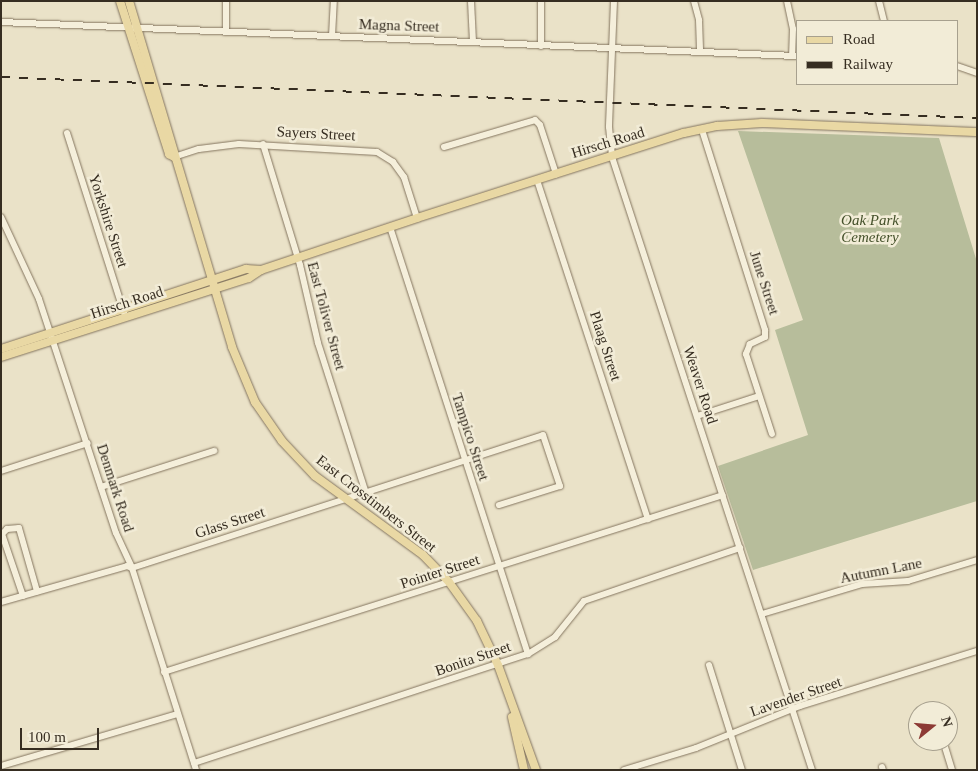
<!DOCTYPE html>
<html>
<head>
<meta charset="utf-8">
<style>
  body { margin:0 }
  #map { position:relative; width:978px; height:771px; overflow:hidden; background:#eae2c8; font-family:"Times New Roman",serif }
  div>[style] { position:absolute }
  .cemetery>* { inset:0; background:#b7bd9b }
  .roads { filter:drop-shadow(0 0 1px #84755f) drop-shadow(0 0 1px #84755f) }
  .minor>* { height:6px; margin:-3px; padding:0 3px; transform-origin:3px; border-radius:3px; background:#f5efdb }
  .major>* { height:8px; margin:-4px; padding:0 4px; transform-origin:4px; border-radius:4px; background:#e9d8a4 }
  .rail>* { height:2px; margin-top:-1px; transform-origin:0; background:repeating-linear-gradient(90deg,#362d21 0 9px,transparent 0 18px) }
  span { translate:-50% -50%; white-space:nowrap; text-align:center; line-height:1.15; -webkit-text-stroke:5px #f2ecd7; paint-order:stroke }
  .street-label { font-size:15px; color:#362d21 }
  .park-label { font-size:15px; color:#44502a; font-style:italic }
  .frame { position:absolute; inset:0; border:2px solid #362d21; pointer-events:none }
  .legend { position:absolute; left:796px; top:20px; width:162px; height:65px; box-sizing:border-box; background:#f2ecd7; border:1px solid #a7a08e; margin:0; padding:6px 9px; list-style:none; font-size:15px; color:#362d21 }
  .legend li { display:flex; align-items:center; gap:10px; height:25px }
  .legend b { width:25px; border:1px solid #a7a08e }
  .north { position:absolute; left:908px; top:701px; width:50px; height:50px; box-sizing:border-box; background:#f2ecd7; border:1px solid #a7a08e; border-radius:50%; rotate:73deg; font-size:14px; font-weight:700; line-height:20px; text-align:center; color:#362d21 }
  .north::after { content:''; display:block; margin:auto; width:18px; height:22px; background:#8d3a35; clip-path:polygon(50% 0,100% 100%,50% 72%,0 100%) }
  .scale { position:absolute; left:20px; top:728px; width:79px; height:22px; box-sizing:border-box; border:2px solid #362d21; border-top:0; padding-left:6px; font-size:15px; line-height:18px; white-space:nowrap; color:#362d21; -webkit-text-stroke:4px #f2ecd7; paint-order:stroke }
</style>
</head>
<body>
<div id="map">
  <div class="cemetery">
    <div style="clip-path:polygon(738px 131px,939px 138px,977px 262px,977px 501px,753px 570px,718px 466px,808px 435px,775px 330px,803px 320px)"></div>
  </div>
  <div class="roads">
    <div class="minor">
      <div style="left:471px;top:1px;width:41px;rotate:87.2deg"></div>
      <div style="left:614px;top:1px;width:126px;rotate:92.3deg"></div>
      <div style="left:609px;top:127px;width:30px;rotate:84deg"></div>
      <div style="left:612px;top:157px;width:645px;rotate:71.93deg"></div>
      <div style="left:694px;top:1px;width:20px;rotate:75deg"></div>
      <div style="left:699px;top:20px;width:32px;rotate:88deg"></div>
      <div style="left:787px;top:1px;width:29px;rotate:78deg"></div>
      <div style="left:793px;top:29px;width:27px;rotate:92deg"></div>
      <div style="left:879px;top:1px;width:21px;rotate:76deg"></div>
      <div style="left:1px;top:22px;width:797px;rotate:2.45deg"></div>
      <div style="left:226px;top:32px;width:31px;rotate:-90deg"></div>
      <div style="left:332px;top:36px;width:35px;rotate:-87deg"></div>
      <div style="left:541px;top:46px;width:45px;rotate:-90deg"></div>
      <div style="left:957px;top:66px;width:21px;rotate:19deg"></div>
      <div style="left:702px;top:130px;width:210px;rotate:72.5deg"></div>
      <div style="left:765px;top:330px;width:7px;rotate:90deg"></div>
      <div style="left:765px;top:337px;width:17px;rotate:155deg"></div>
      <div style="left:750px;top:344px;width:11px;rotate:112deg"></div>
      <div style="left:746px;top:354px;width:84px;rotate:72deg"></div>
      <div style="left:67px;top:133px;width:189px;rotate:72.4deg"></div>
      <div style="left:263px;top:144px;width:127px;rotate:73deg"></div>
      <div style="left:300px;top:265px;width:80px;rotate:77deg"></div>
      <div style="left:318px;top:343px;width:157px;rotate:72.3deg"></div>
      <div style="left:444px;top:147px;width:95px;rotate:-16.5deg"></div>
      <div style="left:535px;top:120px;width:7px;rotate:45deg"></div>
      <div style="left:540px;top:125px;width:52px;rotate:71.9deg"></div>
      <div style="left:174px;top:157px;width:26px;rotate:-18deg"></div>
      <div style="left:199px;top:149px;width:40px;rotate:-7.1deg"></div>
      <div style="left:239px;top:144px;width:138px;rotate:3.3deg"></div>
      <div style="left:377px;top:152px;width:19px;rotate:32deg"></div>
      <div style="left:393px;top:162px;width:19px;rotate:54deg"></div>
      <div style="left:404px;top:177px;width:43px;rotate:72.4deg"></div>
      <div style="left:537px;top:180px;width:357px;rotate:71.9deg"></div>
      <div style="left:1px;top:217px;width:90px;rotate:65.1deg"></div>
      <div style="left:39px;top:299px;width:246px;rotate:71.8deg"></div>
      <div style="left:116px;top:533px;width:38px;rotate:65deg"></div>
      <div style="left:132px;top:568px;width:212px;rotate:72.4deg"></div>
      <div style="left:390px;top:227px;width:449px;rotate:72.1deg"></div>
      <div style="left:697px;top:416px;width:65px;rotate:-17.9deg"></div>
      <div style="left:1px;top:471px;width:91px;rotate:-17.8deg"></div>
      <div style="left:101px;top:487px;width:119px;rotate:-17.7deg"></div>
      <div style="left:23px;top:596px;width:65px;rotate:-108.7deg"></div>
      <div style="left:2px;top:534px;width:7px;rotate:-45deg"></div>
      <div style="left:7px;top:529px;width:12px;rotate:-5deg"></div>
      <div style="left:19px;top:528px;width:66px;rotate:74.1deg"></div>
      <div style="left:1px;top:602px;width:131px;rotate:-15.9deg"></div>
      <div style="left:127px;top:566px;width:5px;rotate:22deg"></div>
      <div style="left:132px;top:568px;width:432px;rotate:-17.9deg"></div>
      <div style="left:543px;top:435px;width:54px;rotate:71.6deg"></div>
      <div style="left:560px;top:486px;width:64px;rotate:162.7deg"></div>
      <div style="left:762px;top:614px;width:104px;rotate:-16.7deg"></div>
      <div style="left:862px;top:584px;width:46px;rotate:-3.7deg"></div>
      <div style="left:908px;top:581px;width:72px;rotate:-16.9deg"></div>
      <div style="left:709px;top:665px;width:110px;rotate:72.6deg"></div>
      <div style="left:164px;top:672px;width:586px;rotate:-17.57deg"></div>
      <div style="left:945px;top:747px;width:24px;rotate:73deg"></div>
      <div style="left:194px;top:763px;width:351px;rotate:-18.1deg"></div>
      <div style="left:528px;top:654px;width:32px;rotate:-32deg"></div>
      <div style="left:555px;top:637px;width:46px;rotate:-51.1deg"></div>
      <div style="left:584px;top:601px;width:165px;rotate:-18.8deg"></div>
      <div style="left:1px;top:766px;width:184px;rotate:-16.4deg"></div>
      <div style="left:882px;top:767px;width:3px;rotate:72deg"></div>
      <div style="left:624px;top:770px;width:75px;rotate:-17deg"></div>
      <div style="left:696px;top:748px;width:112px;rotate:-22deg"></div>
      <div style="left:800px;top:706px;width:185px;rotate:-17.3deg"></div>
    </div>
    <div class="major">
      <div style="left:120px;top:1px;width:161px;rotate:72.2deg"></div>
      <div style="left:169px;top:154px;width:6px;rotate:31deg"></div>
      <div style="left:129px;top:1px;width:361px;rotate:73.4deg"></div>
      <div style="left:232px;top:347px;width:60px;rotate:67.3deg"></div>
      <div style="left:255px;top:402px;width:47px;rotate:55.3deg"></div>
      <div style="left:282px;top:441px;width:48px;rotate:46.7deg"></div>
      <div style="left:315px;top:476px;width:134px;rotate:36.2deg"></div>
      <div style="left:423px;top:555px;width:37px;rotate:46deg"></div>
      <div style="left:449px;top:582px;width:48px;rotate:54.3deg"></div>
      <div style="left:477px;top:621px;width:49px;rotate:64.5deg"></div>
      <div style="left:498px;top:665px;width:112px;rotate:70.1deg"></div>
      <div style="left:1px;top:349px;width:258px;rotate:-18.1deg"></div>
      <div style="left:246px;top:269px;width:15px;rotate:4deg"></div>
      <div style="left:1px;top:357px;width:260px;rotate:-17.7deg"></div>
      <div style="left:249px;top:278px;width:14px;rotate:-34deg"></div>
      <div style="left:261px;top:270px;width:164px;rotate:-18.4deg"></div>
      <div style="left:417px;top:218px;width:280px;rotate:-17.7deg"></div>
      <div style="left:684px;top:133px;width:34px;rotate:-12deg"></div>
      <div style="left:717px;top:126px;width:45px;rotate:-3.8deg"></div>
      <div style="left:762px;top:123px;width:215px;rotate:2.4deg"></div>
      <div style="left:512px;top:717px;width:54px;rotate:77.2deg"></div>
    </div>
  </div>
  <div class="rail">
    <div style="left:1px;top:77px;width:977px;rotate:2.41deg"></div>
  </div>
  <div class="street-label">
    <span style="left:399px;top:26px;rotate:2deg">Magna Street</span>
    <span style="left:316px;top:134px;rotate:3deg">Sayers Street</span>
    <span style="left:608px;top:143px;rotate:-17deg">Hirsch Road</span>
    <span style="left:108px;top:221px;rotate:72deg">Yorkshire Street</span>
    <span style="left:764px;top:283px;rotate:72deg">June Street</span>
    <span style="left:127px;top:303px;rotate:-18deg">Hirsch Road</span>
    <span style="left:326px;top:316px;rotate:75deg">East Toliver Street</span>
    <span style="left:605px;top:346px;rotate:72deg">Plaag Street</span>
    <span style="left:700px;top:385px;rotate:72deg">Weaver Road</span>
    <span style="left:470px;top:437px;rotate:72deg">Tampico Street</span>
    <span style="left:115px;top:488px;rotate:72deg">Denmark Road</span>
    <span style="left:376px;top:504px;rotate:38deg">East Crosstimbers Street</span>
    <span style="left:230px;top:523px;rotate:-18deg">Glass Street</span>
    <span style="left:881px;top:571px;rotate:-11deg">Autumn Lane</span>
    <span style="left:440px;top:572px;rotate:-18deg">Pointer Street</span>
    <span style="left:473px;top:659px;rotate:-19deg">Bonita Street</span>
    <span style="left:796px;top:697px;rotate:-19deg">Lavender Street</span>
  </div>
  <div class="park-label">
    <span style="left:870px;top:229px">Oak Park<br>Cemetery</span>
  </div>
  <div class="frame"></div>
  <ul class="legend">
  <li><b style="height:6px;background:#e9d8a4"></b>Road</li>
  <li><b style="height:6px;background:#362d21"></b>Railway</li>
  </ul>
  <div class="north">N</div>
  <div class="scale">100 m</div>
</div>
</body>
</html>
